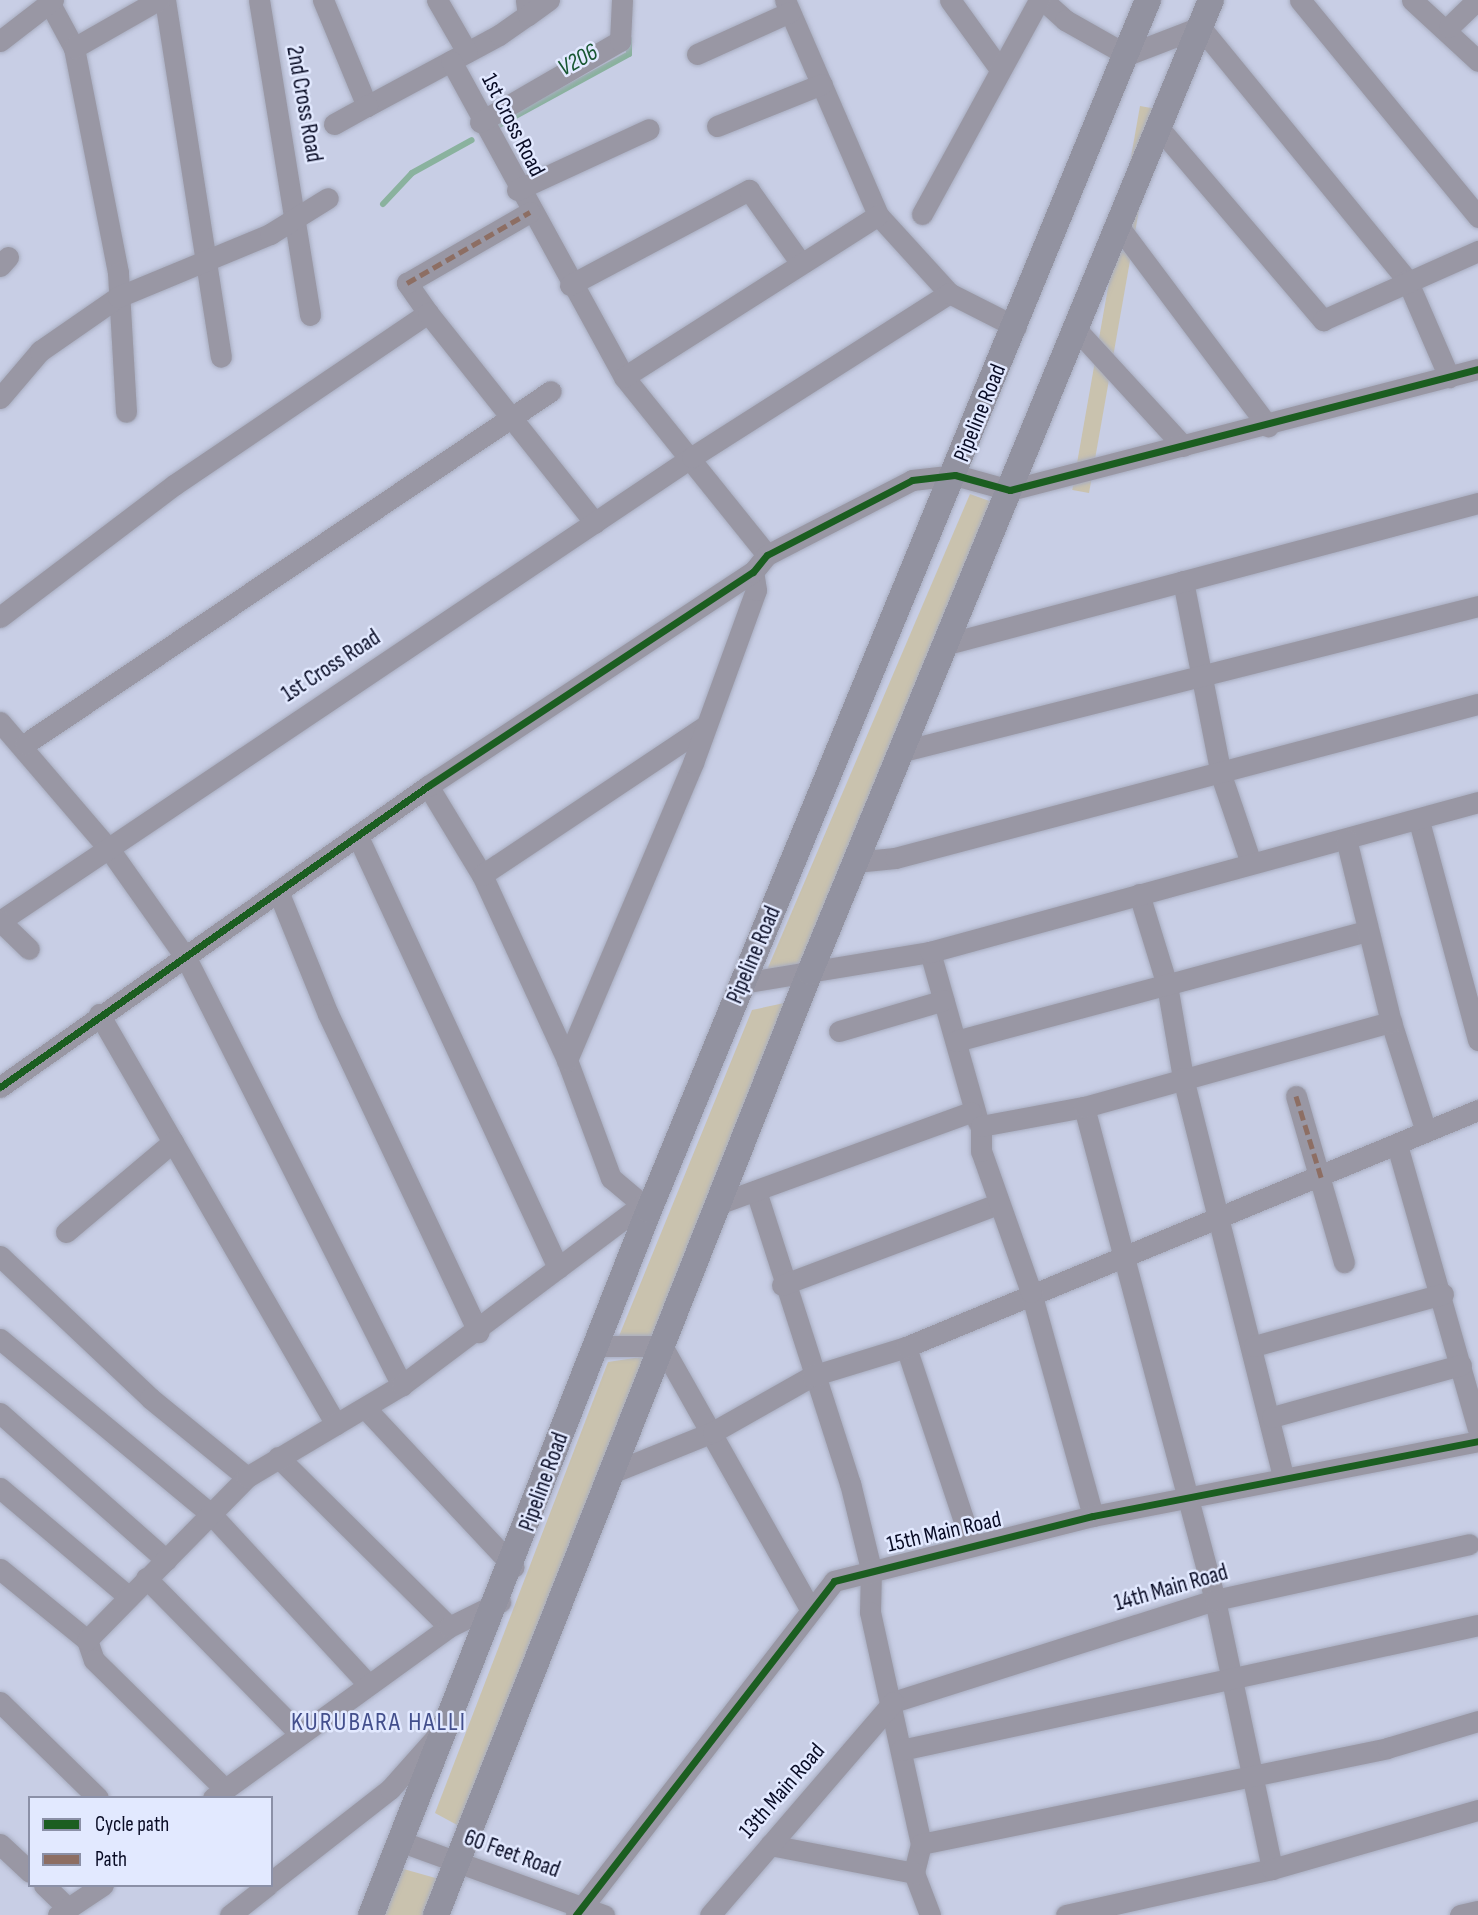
<!DOCTYPE html>
<html>
<head>
<meta charset="utf-8">
<style>
  body { margin:0 }
  #map { position:relative; width:1478px; height:1915px; overflow:hidden; background:#c8cee5; font-family:"Sofia Sans Condensed",sans-serif }
  div>[style] { position:absolute }
  .green>* { inset:0; background:#c9c2ae; transform-origin:0 0 }
  .stream>* { height:6px; margin:-3px; padding:0 3px; transform-origin:3px; border-radius:3px; background:#8ab29e }
  .roads { filter:drop-shadow(0 0 2px #a8adc0) drop-shadow(0 0 2px #a8adc0) }
  .minor>* { height:21px; margin:-10.5px; padding:0 10.5px; transform-origin:10.5px; border-radius:10.5px; background:#9997a4 }
  .major>* { height:26px; margin:-13px; padding:0 13px; transform-origin:13px; border-radius:13px; background:#9292a0 }
  .quiet>* { height:5px; margin-top:-2.5px; transform-origin:0; background:repeating-linear-gradient(90deg,#8d6e63 0 10px,transparent 0 15px) }
  .cycleway>* { height:7px; margin:-3.5px; padding:0 3.5px; transform-origin:3.5px; border-radius:3.5px; background:#1b5e20 }
  span { translate:-50% -50%; white-space:nowrap; text-align:center; line-height:1.15; -webkit-text-stroke:5px #e2e9ff; paint-order:stroke }
  .street-label { font-size:23px; color:#080b24 }
  .water-label { font-size:24px; color:#185732; font-style:italic }
  .quarter-label { font-size:26px; color:#434f8d; letter-spacing:2px }
  .legend { position:absolute; left:28px; top:1796px; width:245px; height:91px; box-sizing:border-box; background:#e2e9ff; border:2px solid #8b90a7; margin:0; padding:9px 12px; list-style:none; font-size:21px; color:#080b24 }
  .legend li { display:flex; align-items:center; gap:14px; height:35px }
  .legend b { width:35px; border:2px solid #8b90a7 }
</style>
</head>
<body>
<div id="map">
  <div class="green">
    <div style="left:1140px;top:106px;width:17px;height:390px;rotate:10deg"></div>
    <div style="clip-path:polygon(970px 494px,995px 503px,800px 968px,764px 977px)"></div>
    <div style="clip-path:polygon(789px 1002px,659px 1340px,617px 1341px,752px 1010px)"></div>
    <div style="clip-path:polygon(654px 1355px,459px 1826px,435px 1813px,608px 1362px)"></div>
    <div style="clip-path:polygon(400px 1868px,439px 1879px,424px 1915px,380px 1915px)"></div>
  </div>
  <div class="stream">
    <div style="left:499px;top:125px;width:148px;rotate:-28.6deg"></div>
    <div style="left:629px;top:54px;width:15px;rotate:-90deg"></div>
    <div style="left:383px;top:204px;width:42px;rotate:-46.9deg"></div>
    <div style="left:412px;top:173px;width:68px;rotate:-28.8deg"></div>
  </div>
  <div class="roads">
    <div class="minor">
      <div style="left:48px;top:0;width:55px;rotate:61.6deg"></div>
      <div style="left:74px;top:48px;width:229px;rotate:78.9deg"></div>
      <div style="left:118px;top:273px;width:139px;rotate:86.7deg"></div>
      <div style="left:165px;top:0;width:361px;rotate:81.1deg"></div>
      <div style="left:259px;top:0;width:319px;rotate:80.8deg"></div>
      <div style="left:323px;top:0;width:115px;rotate:67.5deg"></div>
      <div style="left:367px;top:106px;width:150px;rotate:-28.3deg"></div>
      <div style="left:499px;top:35px;width:35px;rotate:-35deg"></div>
      <div style="left:528px;top:15px;width:15px;rotate:-98deg"></div>
      <div style="left:437px;top:0;width:60px;rotate:60deg"></div>
      <div style="left:785px;top:0;width:234px;rotate:66.6deg"></div>
      <div style="left:878px;top:215px;width:105px;rotate:47.7deg"></div>
      <div style="left:950px;top:0;width:84px;rotate:54.2deg"></div>
      <div style="left:1043px;top:0;width:30px;rotate:42deg"></div>
      <div style="left:1065px;top:20px;width:71px;rotate:29.4deg"></div>
      <div style="left:1127px;top:55px;width:78px;rotate:-21deg"></div>
      <div style="left:1200px;top:27px;width:327px;rotate:50.7deg"></div>
      <div style="left:1407px;top:280px;width:106px;rotate:66.6deg"></div>
      <div style="left:1300px;top:0;width:281px;rotate:50.6deg"></div>
      <div style="left:1412px;top:0;width:90px;rotate:42.7deg"></div>
      <div style="left:528px;top:15px;width:26px;rotate:-36deg"></div>
      <div style="left:1449px;top:27px;width:39px;rotate:-44deg"></div>
      <div style="left:0;top:41px;width:67px;rotate:-37.7deg"></div>
      <div style="left:74px;top:48px;width:97px;rotate:-29.7deg"></div>
      <div style="left:697px;top:54px;width:102px;rotate:-24.3deg"></div>
      <div style="left:451px;top:61px;width:360px;rotate:61.3deg"></div>
      <div style="left:624px;top:377px;width:228px;rotate:51.2deg"></div>
      <div style="left:480px;top:122px;width:162px;rotate:-30.1deg"></div>
      <div style="left:620px;top:41px;width:41px;rotate:-87.2deg"></div>
      <div style="left:334px;top:124px;width:38px;rotate:-29deg"></div>
      <div style="left:717px;top:126px;width:113px;rotate:-21.8deg"></div>
      <div style="left:1159px;top:128px;width:253px;rotate:49.5deg"></div>
      <div style="left:1323px;top:320px;width:170px;rotate:-24deg"></div>
      <div style="left:517px;top:190px;width:145px;rotate:-24.8deg"></div>
      <div style="left:922px;top:214px;width:244px;rotate:-61.3deg"></div>
      <div style="left:1119px;top:227px;width:249px;rotate:53.2deg"></div>
      <div style="left:0;top:266px;width:12px;rotate:-48deg"></div>
      <div style="left:570px;top:285px;width:203px;rotate:-28deg"></div>
      <div style="left:749px;top:190px;width:88px;rotate:54.7deg"></div>
      <div style="left:428px;top:313px;width:37px;rotate:-125deg"></div>
      <div style="left:407px;top:283px;width:142px;rotate:-30deg"></div>
      <div style="left:1075px;top:328px;width:160px;rotate:47.5deg"></div>
      <div style="left:624px;top:377px;width:301px;rotate:-32.5deg"></div>
      <div style="left:0;top:398px;width:62px;rotate:-49.6deg"></div>
      <div style="left:40px;top:351px;width:95px;rotate:-34.7deg"></div>
      <div style="left:118px;top:297px;width:165px;rotate:-22.5deg"></div>
      <div style="left:270px;top:234px;width:68px;rotate:-31.8deg"></div>
      <div style="left:1183px;top:581px;width:198px;rotate:78.9deg"></div>
      <div style="left:1221px;top:775px;width:90px;rotate:71.2deg"></div>
      <div style="left:0;top:617px;width:218px;rotate:-37.2deg"></div>
      <div style="left:174px;top:485px;width:307px;rotate:-34.1deg"></div>
      <div style="left:428px;top:313px;width:268px;rotate:51.5deg"></div>
      <div style="left:943px;top:645px;width:554px;rotate:-14.86deg"></div>
      <div style="left:0;top:722px;width:167px;rotate:49.4deg"></div>
      <div style="left:109px;top:849px;width:133px;rotate:54.8deg"></div>
      <div style="left:186px;top:958px;width:479px;rotate:63.2deg"></div>
      <div style="left:25px;top:744px;width:633px;rotate:-33.87deg"></div>
      <div style="left:899px;top:752px;width:597px;rotate:-14.15deg"></div>
      <div style="left:428px;top:786px;width:104px;rotate:58.8deg"></div>
      <div style="left:482px;top:875px;width:204px;rotate:65.3deg"></div>
      <div style="left:567px;top:1060px;width:126px;rotate:69.6deg"></div>
      <div style="left:611px;top:1178px;width:50px;rotate:40.1deg"></div>
      <div style="left:1419px;top:821px;width:227px;rotate:74.9deg"></div>
      <div style="left:359px;top:839px;width:473px;rotate:65.1deg"></div>
      <div style="left:855px;top:862px;width:40px;rotate:-5.7deg"></div>
      <div style="left:895px;top:858px;width:603px;rotate:-14.8deg"></div>
      <div style="left:482px;top:875px;width:268px;rotate:-33.7deg"></div>
      <div style="left:1139px;top:894px;width:95px;rotate:72.9deg"></div>
      <div style="left:1167px;top:985px;width:94px;rotate:80.2deg"></div>
      <div style="left:1183px;top:1078px;width:411px;rotate:75.9deg"></div>
      <div style="left:280px;top:896px;width:127px;rotate:67.9deg"></div>
      <div style="left:328px;top:1014px;width:352px;rotate:64.7deg"></div>
      <div style="left:0;top:921px;width:833px;rotate:-33.84deg"></div>
      <div style="left:692px;top:457px;width:305px;rotate:-32.5deg"></div>
      <div style="left:949px;top:293px;width:75px;rotate:26.9deg"></div>
      <div style="left:0;top:921px;width:40px;rotate:44deg"></div>
      <div style="left:930px;top:952px;width:177px;rotate:74.2deg"></div>
      <div style="left:742px;top:983px;width:191px;rotate:-9.4deg"></div>
      <div style="left:930px;top:952px;width:568px;rotate:-15.31deg"></div>
      <div style="left:99px;top:1014px;width:474px;rotate:60deg"></div>
      <div style="left:1391px;top:1022px;width:115px;rotate:72.3deg"></div>
      <div style="left:839px;top:1031px;width:109px;rotate:-16.4deg"></div>
      <div style="left:956px;top:1041px;width:425px;rotate:-15deg"></div>
      <div style="left:567px;top:1060px;width:323px;rotate:-67deg"></div>
      <div style="left:693px;top:763px;width:184px;rotate:-70deg"></div>
      <div style="left:756px;top:590px;width:18px;rotate:-99deg"></div>
      <div style="left:0;top:1087px;width:523px;rotate:-35.12deg"></div>
      <div style="left:428px;top:786px;width:389px;rotate:-33.4deg"></div>
      <div style="left:753px;top:572px;width:22px;rotate:-51deg"></div>
      <div style="left:767px;top:555px;width:163px;rotate:-27.3deg"></div>
      <div style="left:912px;top:480px;width:43px;rotate:-6.6deg"></div>
      <div style="left:955px;top:475px;width:57px;rotate:15.3deg"></div>
      <div style="left:1010px;top:490px;width:483px;rotate:-14.5deg"></div>
      <div style="left:1296px;top:1096px;width:173px;rotate:73.9deg"></div>
      <div style="left:1084px;top:1107px;width:510px;rotate:75.12deg"></div>
      <div style="left:1215px;top:1600px;width:275px;rotate:78deg"></div>
      <div style="left:1397px;top:1145px;width:295px;rotate:74.1deg"></div>
      <div style="left:756px;top:1191px;width:307px;rotate:72.2deg"></div>
      <div style="left:850px;top:1483px;width:89px;rotate:76.3deg"></div>
      <div style="left:871px;top:1569px;width:43px;rotate:91.3deg"></div>
      <div style="left:870px;top:1612px;width:238px;rotate:77.6deg"></div>
      <div style="left:921px;top:1844px;width:30px;rotate:104deg"></div>
      <div style="left:914px;top:1873px;width:45px;rotate:69.1deg"></div>
      <div style="left:718px;top:1204px;width:269px;rotate:-20deg"></div>
      <div style="left:66px;top:1232px;width:140px;rotate:-40.1deg"></div>
      <div style="left:0;top:1256px;width:207px;rotate:43.4deg"></div>
      <div style="left:150px;top:1398px;width:125px;rotate:39.2deg"></div>
      <div style="left:782px;top:1285px;width:230px;rotate:-20.6deg"></div>
      <div style="left:0;top:1339px;width:274px;rotate:39.7deg"></div>
      <div style="left:211px;top:1514px;width:231px;rotate:47.3deg"></div>
      <div style="left:595px;top:1346px;width:67px"></div>
      <div style="left:662px;top:1346px;width:303px;rotate:60.6deg"></div>
      <div style="left:1254px;top:1346px;width:196px;rotate:-15.4deg"></div>
      <div style="left:906px;top:1347px;width:209px;rotate:71.6deg"></div>
      <div style="left:366px;top:1409px;width:216px;rotate:46.9deg"></div>
      <div style="left:0;top:1413px;width:222px;rotate:41.5deg"></div>
      <div style="left:1272px;top:1417px;width:196px;rotate:-15.4deg"></div>
      <div style="left:278px;top:1457px;width:241px;rotate:44.8deg"></div>
      <div style="left:616px;top:1471px;width:105px;rotate:-21.9deg"></div>
      <div style="left:713px;top:1432px;width:114px;rotate:-29.5deg"></div>
      <div style="left:812px;top:1376px;width:98px;rotate:-17.1deg"></div>
      <div style="left:906px;top:1347px;width:619px;rotate:-22.51deg"></div>
      <div style="left:0;top:1488px;width:167px;rotate:40.2deg"></div>
      <div style="left:1093px;top:1516px;width:232px;rotate:-105.5deg"></div>
      <div style="left:1031px;top:1292px;width:150px;rotate:-109.5deg"></div>
      <div style="left:981px;top:1151px;width:25px;rotate:-90deg"></div>
      <div style="left:981px;top:1126px;width:105px;rotate:-10.5deg"></div>
      <div style="left:1084px;top:1107px;width:319px;rotate:-15.5deg"></div>
      <div style="left:1391px;top:1022px;width:188px;rotate:-103.8deg"></div>
      <div style="left:0;top:1569px;width:112px;rotate:39.2deg"></div>
      <div style="left:87px;top:1640px;width:21px;rotate:71deg"></div>
      <div style="left:94px;top:1660px;width:182px;rotate:44.6deg"></div>
      <div style="left:146px;top:1578px;width:218px;rotate:45.4deg"></div>
      <div style="left:87px;top:1640px;width:228px;rotate:-45.5deg"></div>
      <div style="left:247px;top:1477px;width:180px;rotate:-30.7deg"></div>
      <div style="left:402px;top:1385px;width:298px;rotate:-36.9deg"></div>
      <div style="left:0;top:1702px;width:137px;rotate:44.4deg"></div>
      <div style="left:893px;top:1702px;width:338px;rotate:-17.6deg"></div>
      <div style="left:1215px;top:1600px;width:260px;rotate:-12.4deg"></div>
      <div style="left:901px;top:1750px;width:590px;rotate:-12.22deg"></div>
      <div style="left:213px;top:1798px;width:291px;rotate:-35.9deg"></div>
      <div style="left:449px;top:1627px;width:57px;rotate:-26.1deg"></div>
      <div style="left:402px;top:1842px;width:215px;rotate:19.9deg"></div>
      <div style="left:0;top:1844px;width:41px;rotate:43deg"></div>
      <div style="left:921px;top:1844px;width:476px;rotate:-11.6deg"></div>
      <div style="left:1387px;top:1748px;width:95px;rotate:-16.5deg"></div>
      <div style="left:770px;top:1845px;width:147px;rotate:11deg"></div>
      <div style="left:271px;top:1882px;width:151px;rotate:-38deg"></div>
      <div style="left:390px;top:1789px;width:71px;rotate:-48.4deg"></div>
      <div style="left:44px;top:1885px;width:32px;rotate:44deg"></div>
      <div style="left:58px;top:1915px;width:54px;rotate:-33.7deg"></div>
      <div style="left:230px;top:1915px;width:48px;rotate:-38.3deg"></div>
      <div style="left:576px;top:1915px;width:422px;rotate:-52.3deg"></div>
      <div style="left:834px;top:1581px;width:267px;rotate:-14.1deg"></div>
      <div style="left:1093px;top:1516px;width:392px;rotate:-11deg"></div>
      <div style="left:710px;top:1915px;width:281px;rotate:-49.3deg"></div>
      <div style="left:1066px;top:1915px;width:211px;rotate:-12.6deg"></div>
      <div style="left:1272px;top:1869px;width:214px;rotate:-16deg"></div>
      <div style="left:1460px;top:1915px;width:18px;rotate:-13deg"></div>
    </div>
    <div class="major">
      <div style="left:371px;top:1915px;width:758px;rotate:-68.48deg"></div>
      <div style="left:649px;top:1210px;width:1309px;rotate:-67.59deg"></div>
      <div style="left:436px;top:1915px;width:1014px;rotate:-68.37deg"></div>
      <div style="left:810px;top:972px;width:1051px;rotate:-67.58deg"></div>
    </div>
  </div>
  <div class="quiet">
    <div style="left:407px;top:283px;width:142px;rotate:-30deg"></div>
    <div style="left:1296px;top:1096px;width:85px;rotate:72.8deg"></div>
  </div>
  <div class="cycleway">
    <div style="left:0;top:1087px;width:523px;rotate:-35.12deg"></div>
    <div style="left:428px;top:786px;width:389px;rotate:-33.4deg"></div>
    <div style="left:753px;top:572px;width:22px;rotate:-51deg"></div>
    <div style="left:767px;top:555px;width:163px;rotate:-27.3deg"></div>
    <div style="left:912px;top:480px;width:43px;rotate:-6.6deg"></div>
    <div style="left:955px;top:475px;width:57px;rotate:15.3deg"></div>
    <div style="left:1010px;top:490px;width:483px;rotate:-14.5deg"></div>
    <div style="left:576px;top:1915px;width:422px;rotate:-52.3deg"></div>
    <div style="left:834px;top:1581px;width:267px;rotate:-14.1deg"></div>
    <div style="left:1093px;top:1516px;width:392px;rotate:-11deg"></div>
  </div>
  <div class="street-label">
    <span style="left:304px;top:104px;rotate:80deg">2nd Cross Road</span>
    <span style="left:513px;top:125px;rotate:63deg">1st Cross Road</span>
    <span style="left:980px;top:413px;rotate:-68deg">Pipeline Road</span>
    <span style="left:331px;top:666px;rotate:-33deg">1st Cross Road</span>
    <span style="left:754px;top:955px;rotate:-67deg">Pipeline Road</span>
    <span style="left:544px;top:1482px;rotate:-70deg">Pipeline Road</span>
    <span style="left:944px;top:1532px;rotate:-13deg">15th Main Road</span>
    <span style="left:1171px;top:1588px;rotate:-16deg">14th Main Road</span>
    <span style="left:782px;top:1791px;rotate:-49deg">13th Main Road</span>
    <span style="left:512px;top:1854px;rotate:20deg">60 Feet Road</span>
  </div>
  <div class="water-label">
    <span style="left:578px;top:60px;rotate:-29deg">V206</span>
  </div>
  <div class="quarter-label">
    <span style="left:379px;top:1723px">KURUBARA HALLI</span>
  </div>
  <ul class="legend">
  <li><b style="height:9px;background:#1b5e20"></b>Cycle path</li>
  <li><b style="height:9px;background:#8d6e63"></b>Path</li>
  </ul>
</div>
</body>
</html>
